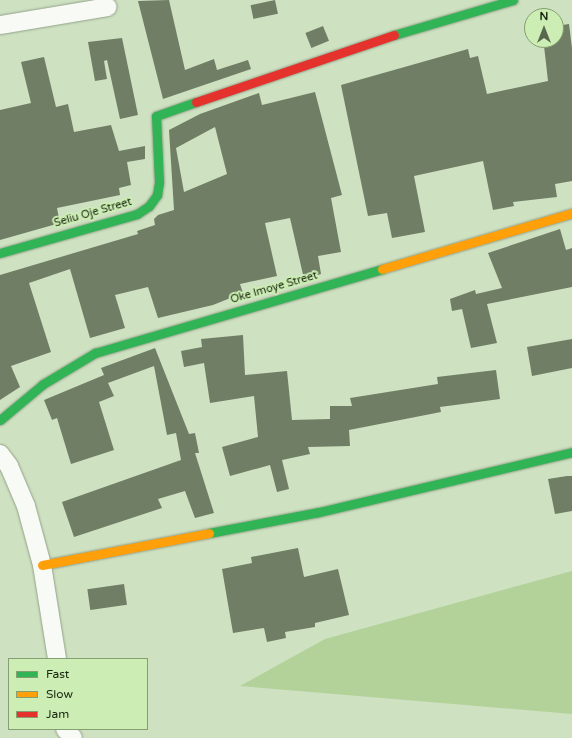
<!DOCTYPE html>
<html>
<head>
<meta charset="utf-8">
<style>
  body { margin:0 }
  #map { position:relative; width:572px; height:738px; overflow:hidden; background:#cee1c1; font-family:"Varela Round",sans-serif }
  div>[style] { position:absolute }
  .green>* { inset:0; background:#b2d29a }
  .building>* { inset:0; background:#707e65; transform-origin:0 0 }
  .roads { filter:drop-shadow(0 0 1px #94a289) drop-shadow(0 0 1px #94a289) }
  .street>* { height:18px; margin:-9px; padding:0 9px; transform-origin:9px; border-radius:9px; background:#f8faf6 }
  .fast>* { height:9px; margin:-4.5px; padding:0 4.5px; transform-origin:4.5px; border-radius:4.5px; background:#30b455 }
  .slow>* { height:9px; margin:-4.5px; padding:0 4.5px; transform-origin:4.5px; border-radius:4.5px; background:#ff9f0a }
  .jam>* { height:9px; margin:-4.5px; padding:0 4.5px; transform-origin:4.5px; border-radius:4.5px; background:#e5322d }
  span { translate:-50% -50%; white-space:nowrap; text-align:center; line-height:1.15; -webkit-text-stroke:4px #cceeb4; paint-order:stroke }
  .street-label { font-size:11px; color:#1a2610 }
  .legend { position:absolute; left:8px; top:658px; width:140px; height:72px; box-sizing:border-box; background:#cceeb4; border:1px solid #859e72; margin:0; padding:5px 7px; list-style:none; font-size:12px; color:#1a2610 }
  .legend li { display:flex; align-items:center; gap:8px; height:20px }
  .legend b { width:20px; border:1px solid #859e72 }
  .north { position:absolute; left:524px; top:8px; width:40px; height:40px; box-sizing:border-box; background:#cceeb4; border:1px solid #859e72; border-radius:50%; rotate:0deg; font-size:11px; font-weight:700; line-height:16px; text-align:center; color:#1a2610 }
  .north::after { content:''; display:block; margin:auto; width:14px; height:18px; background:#59674e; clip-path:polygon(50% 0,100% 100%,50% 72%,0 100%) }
</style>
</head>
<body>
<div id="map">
  <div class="green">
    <div style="clip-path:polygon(572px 571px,572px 714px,240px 686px,325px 639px)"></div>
  </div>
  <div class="building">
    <div style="clip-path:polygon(169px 0,185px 70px,214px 59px,217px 70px,248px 60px,251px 69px,163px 99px,138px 1px)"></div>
    <div style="left:275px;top:0;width:14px;height:25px;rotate:78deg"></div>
    <div style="clip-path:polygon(569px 24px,572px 48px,572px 181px,555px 184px,557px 197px,513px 202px,514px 206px,493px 210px,483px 161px,414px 176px,425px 232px,392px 238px,387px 213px,368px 216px,341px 85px,468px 49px,470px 58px,478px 56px,487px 94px,548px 81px,544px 46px,547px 45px,546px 40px,556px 40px,556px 26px)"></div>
    <div style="left:323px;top:26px;width:16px;height:19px;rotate:68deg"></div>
    <div style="clip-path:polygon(122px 38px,138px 115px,120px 119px,107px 60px,104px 61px,107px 79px,95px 81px,88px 42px)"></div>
    <div style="clip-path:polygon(44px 57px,56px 107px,68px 104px,74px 132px,111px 125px,119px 151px,145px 146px,145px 159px,127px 162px,131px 185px,119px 188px,120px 195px,57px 208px,60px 223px,0 240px,0 110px,31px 103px,21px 62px)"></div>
    <div style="clip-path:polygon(evenodd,315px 92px,342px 195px,331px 198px,341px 252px,318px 256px,321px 274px,304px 279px,290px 218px,265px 223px,277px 276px,240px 284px,243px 293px,213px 305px,158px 318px,148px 287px,115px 295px,125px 328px,90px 338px,70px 269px,29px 283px,51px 352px,11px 366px,20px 387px,0 400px,0 275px,138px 234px,137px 231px,155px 225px,154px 219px,158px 215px,174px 210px,169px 130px,200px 114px,259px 93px,262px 105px,315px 92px,215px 127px,227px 174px,184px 192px,176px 148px,215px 127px)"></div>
    <div style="clip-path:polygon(560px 229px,566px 250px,572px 248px,572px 287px,487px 304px,497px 343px,471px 348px,462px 309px,452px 311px,450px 299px,475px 290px,476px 294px,502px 288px,488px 253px)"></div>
    <div style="clip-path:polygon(243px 335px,245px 375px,287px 371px,292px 420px,330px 419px,330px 406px,352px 406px,350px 398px,438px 384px,437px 377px,496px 370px,500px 399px,440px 407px,441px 412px,349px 430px,350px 446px,308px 447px,310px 454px,282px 460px,289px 489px,277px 492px,270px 465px,230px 476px,222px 447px,258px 437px,254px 396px,210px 403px,204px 363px,184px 367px,181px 351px,202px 347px,201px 339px)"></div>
    <div style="clip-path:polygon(572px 339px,572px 368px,532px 376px,527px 347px)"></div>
    <div style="clip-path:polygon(155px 348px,189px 434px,195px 433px,199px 453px,195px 453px,214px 513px,195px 518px,185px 491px,158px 499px,162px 508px,74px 537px,62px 502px,181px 460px,176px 433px,167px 435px,154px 366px,108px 383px,114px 396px,99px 402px,114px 450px,71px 464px,57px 418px,52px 420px,44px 400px,104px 375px,101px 368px)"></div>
    <div style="clip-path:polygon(567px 476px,572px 476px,572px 511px,555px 514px,548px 479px)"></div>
    <div style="clip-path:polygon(298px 548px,304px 577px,338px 569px,349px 615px,315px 623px,315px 627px,285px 632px,286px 638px,267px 642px,264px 628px,233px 633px,222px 569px,252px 563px,251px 557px)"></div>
    <div style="left:124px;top:584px;width:21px;height:37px;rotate:82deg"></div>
  </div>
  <div class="roads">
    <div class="street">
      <div style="left:0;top:25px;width:109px;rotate:-9.5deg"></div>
      <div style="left:0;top:454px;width:15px;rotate:53deg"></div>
      <div style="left:9px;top:466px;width:43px;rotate:67deg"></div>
      <div style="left:26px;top:506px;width:61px;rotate:74.8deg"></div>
      <div style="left:42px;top:565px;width:95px;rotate:80.9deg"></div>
      <div style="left:65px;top:729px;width:12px;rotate:48deg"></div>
    </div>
    <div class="fast">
      <div style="left:394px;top:35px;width:124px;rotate:-16.4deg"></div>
      <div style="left:0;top:253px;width:142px;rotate:-15.9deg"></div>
      <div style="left:137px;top:214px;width:14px;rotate:-34deg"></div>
      <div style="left:149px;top:206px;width:14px;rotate:-54deg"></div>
      <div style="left:157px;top:195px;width:13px;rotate:-81deg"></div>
      <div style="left:159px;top:182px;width:66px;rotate:-92.6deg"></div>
      <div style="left:156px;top:116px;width:42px;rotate:-19.3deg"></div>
      <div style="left:0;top:420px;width:56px;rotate:-39.9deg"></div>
      <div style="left:43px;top:384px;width:61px;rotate:-30.8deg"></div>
      <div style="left:95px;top:353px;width:299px;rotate:-16.3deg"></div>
      <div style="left:209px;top:533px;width:112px;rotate:-10.8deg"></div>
      <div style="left:319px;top:512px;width:260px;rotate:-13.3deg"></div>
    </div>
    <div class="slow">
      <div style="left:382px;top:269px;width:198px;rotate:-16.4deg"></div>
      <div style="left:42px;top:565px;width:170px;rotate:-10.8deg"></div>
    </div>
    <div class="jam">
      <div style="left:196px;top:102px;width:209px;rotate:-18.7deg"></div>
    </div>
  </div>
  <div class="street-label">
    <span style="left:93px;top:213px;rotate:-16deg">Seliu Oje Street</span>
    <span style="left:274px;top:288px;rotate:-16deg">Oke Imoye Street</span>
  </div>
  <ul class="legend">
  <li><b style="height:5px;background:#30b455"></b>Fast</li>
  <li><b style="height:5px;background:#ff9f0a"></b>Slow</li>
  <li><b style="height:5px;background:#e5322d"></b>Jam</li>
  </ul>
  <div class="north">N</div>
</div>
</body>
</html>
